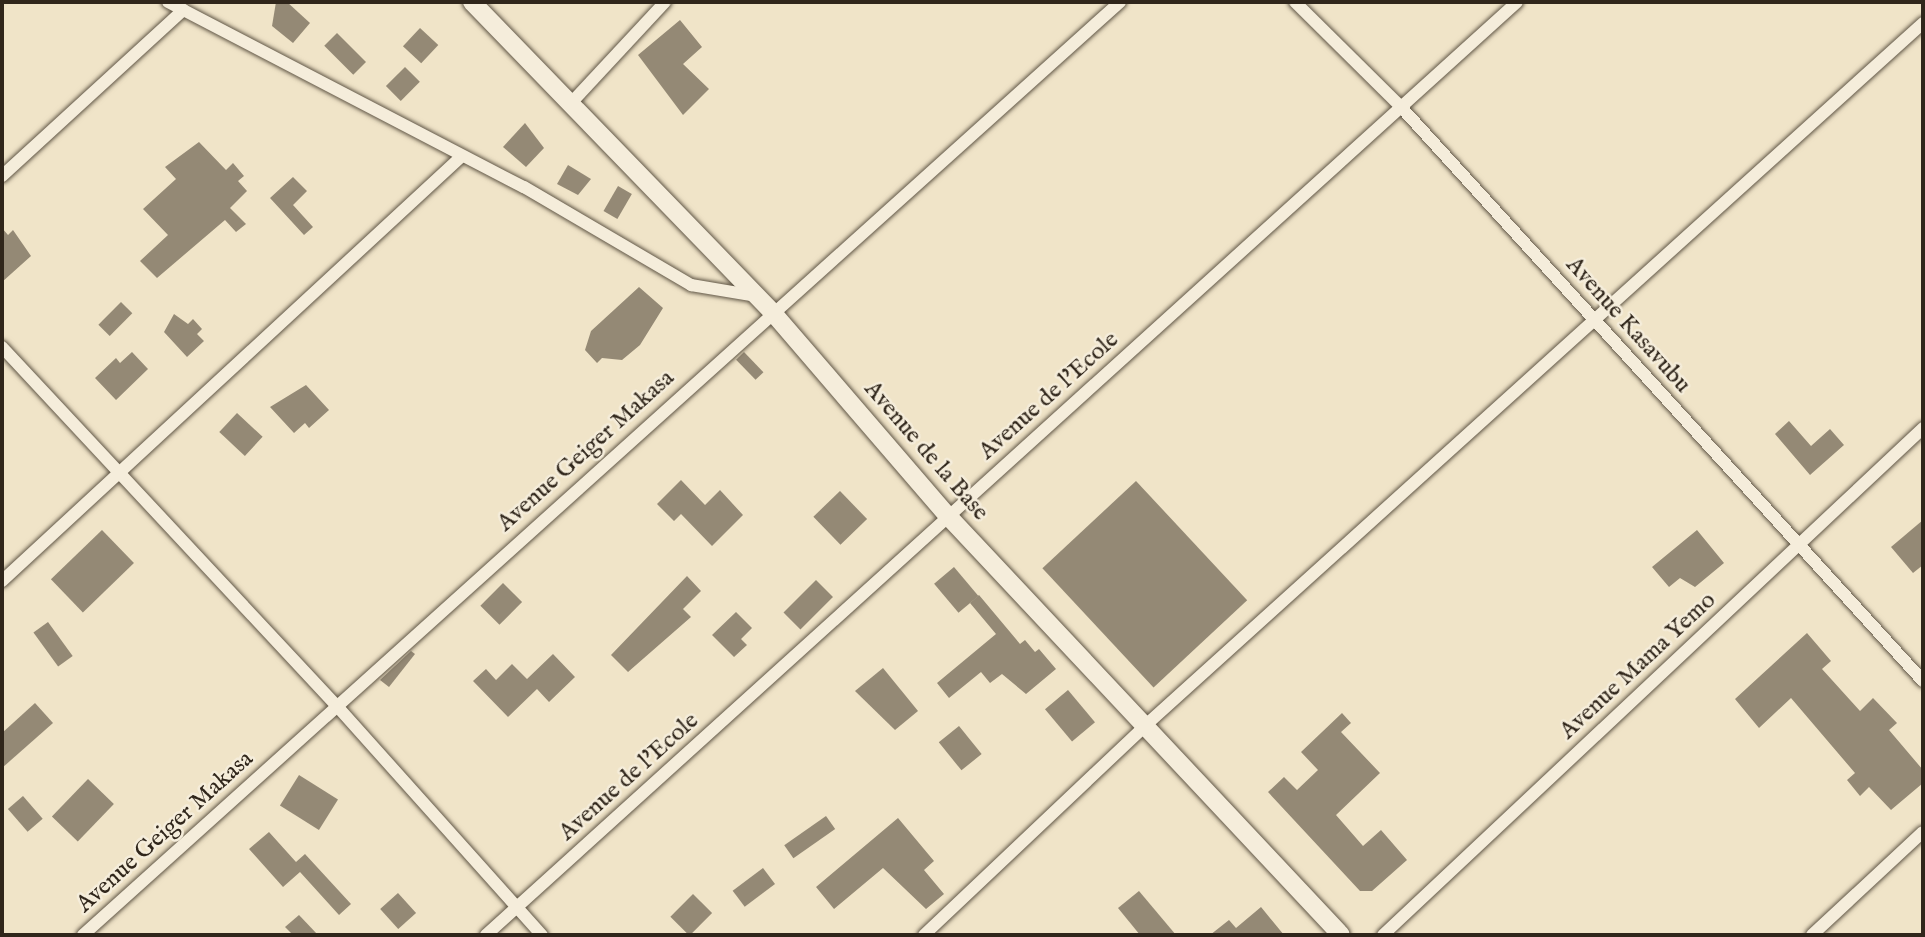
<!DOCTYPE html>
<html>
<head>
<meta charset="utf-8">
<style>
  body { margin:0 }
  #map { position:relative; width:1925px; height:937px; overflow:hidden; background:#f0e4c8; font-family:"IM FELL English",serif }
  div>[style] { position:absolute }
  .building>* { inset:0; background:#948975; transform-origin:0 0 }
  .roads { filter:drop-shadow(0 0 2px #605646) drop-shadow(0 0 2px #605646) }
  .minor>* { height:12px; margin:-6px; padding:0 6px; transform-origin:6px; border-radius:6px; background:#f5eddb }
  .secondary>* { height:18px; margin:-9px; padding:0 9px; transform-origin:9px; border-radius:9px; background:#f5eddb }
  span { translate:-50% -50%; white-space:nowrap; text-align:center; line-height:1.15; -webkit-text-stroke:5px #f5eddb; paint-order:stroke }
  .street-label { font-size:24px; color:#30261b }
  .frame { position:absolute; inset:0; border:4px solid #30261b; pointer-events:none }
</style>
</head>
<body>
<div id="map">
  <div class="building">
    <div style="clip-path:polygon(276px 2px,287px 2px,310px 23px,293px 43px,272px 26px)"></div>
    <div style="clip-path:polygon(680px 20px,702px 47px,683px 64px,709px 89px,683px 115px,638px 55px)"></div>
    <div style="left:420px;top:28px;width:25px;height:25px;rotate:43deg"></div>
    <div style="left:337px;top:33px;width:41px;height:18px;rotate:45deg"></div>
    <div style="left:405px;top:67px;width:21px;height:27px;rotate:45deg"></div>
    <div style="clip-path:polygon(525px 123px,544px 148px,526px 167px,503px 147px)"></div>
    <div style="clip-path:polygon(199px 142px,226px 170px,233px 163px,244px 176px,238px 181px,247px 191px,230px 208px,246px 224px,236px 232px,225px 220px,157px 278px,140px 261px,168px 235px,143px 209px,176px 179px,165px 167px)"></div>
    <div style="clip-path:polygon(568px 165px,591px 179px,578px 195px,557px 184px)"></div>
    <div style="clip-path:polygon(293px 177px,307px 191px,293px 205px,313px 227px,304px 235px,270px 198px)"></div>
    <div style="left:618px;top:186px;width:16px;height:29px;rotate:30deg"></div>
    <div style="clip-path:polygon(2px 228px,8px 235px,13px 230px,31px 256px,2px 282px)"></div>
    <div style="clip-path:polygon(639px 287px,663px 308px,640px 345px,622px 360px,602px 358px,597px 363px,585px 350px,591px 331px)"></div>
    <div style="left:121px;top:302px;width:16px;height:32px;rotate:45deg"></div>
    <div style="clip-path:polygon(174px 314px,188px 324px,193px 319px,202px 329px,197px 334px,204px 341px,187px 357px,164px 332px)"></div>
    <div style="clip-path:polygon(132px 352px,148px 369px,116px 400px,95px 378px,116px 358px,120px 363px)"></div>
    <div style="left:744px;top:352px;width:28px;height:11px;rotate:46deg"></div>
    <div style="clip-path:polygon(306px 385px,329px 410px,309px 428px,305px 423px,294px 433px,270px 407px)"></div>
    <div style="left:237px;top:413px;width:35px;height:26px;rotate:43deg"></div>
    <div style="clip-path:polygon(1789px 421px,1811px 446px,1830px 429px,1844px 445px,1810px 475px,1775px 434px)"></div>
    <div style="clip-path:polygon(681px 480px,705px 505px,720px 490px,743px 515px,712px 546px,681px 514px,674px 521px,657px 504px)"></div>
    <div style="left:1136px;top:481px;width:163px;height:128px;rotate:47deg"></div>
    <div style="left:840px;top:491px;width:39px;height:37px;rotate:46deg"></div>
    <div style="clip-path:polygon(1923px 520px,1923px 565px,1913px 573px,1891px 547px)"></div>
    <div style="left:102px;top:530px;width:46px;height:71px;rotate:46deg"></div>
    <div style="clip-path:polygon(1697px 530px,1724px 563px,1695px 587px,1680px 578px,1669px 587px,1652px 567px)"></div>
    <div style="left:954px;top:567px;width:38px;height:26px;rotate:50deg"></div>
    <div style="clip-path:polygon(687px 576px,701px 591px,683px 609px,691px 617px,628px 672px,611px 655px)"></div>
    <div style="left:816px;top:580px;width:24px;height:46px;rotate:45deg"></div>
    <div style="left:503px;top:583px;width:27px;height:32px;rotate:45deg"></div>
    <div style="clip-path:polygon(979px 595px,1020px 644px,1025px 640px,1035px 652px,1039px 649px,1056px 669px,1026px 694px,1002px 674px,990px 683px,981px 672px,949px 698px,937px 683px,996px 634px,970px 603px)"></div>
    <div style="clip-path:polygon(736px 612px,752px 628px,741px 639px,747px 645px,734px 657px,712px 635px)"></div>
    <div style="left:48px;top:622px;width:42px;height:18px;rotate:54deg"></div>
    <div style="clip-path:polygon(1807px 633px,1831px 661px,1822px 669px,1860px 711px,1873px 698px,1897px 723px,1889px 730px,1923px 770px,1923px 783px,1891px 810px,1869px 787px,1860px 796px,1847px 780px,1855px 773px,1791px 698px,1759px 728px,1735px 699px)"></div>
    <div style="clip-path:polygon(411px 651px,415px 654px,389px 687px,380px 680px)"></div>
    <div style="clip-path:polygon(553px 654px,575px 677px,549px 702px,537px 689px,508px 717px,473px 681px,486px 669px,496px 680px,512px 664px,527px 679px)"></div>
    <div style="clip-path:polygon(883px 668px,918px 711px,895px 730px,855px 691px)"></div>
    <div style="left:1068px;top:690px;width:42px;height:30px;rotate:50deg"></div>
    <div style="clip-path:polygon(35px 703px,53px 723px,2px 768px,2px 733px)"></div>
    <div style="clip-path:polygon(1342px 713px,1351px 723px,1341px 732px,1380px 773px,1336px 815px,1363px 846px,1381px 830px,1407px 860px,1372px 891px,1360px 891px,1268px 792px,1284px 777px,1297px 790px,1318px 770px,1301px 752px)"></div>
    <div style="left:959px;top:726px;width:36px;height:26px;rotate:51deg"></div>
    <div style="left:299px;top:775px;width:46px;height:36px;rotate:32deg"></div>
    <div style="left:88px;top:779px;width:36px;height:52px;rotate:44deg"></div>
    <div style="left:23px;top:796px;width:30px;height:20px;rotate:49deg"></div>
    <div style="left:826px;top:816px;width:16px;height:51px;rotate:55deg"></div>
    <div style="clip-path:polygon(898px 818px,934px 861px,924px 870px,944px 894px,926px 909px,883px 868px,834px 909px,816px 887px)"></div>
    <div style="clip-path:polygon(269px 832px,296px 862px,305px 854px,351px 904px,339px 915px,300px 872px,283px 887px,249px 849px)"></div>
    <div style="left:763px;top:868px;width:20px;height:38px;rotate:53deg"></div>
    <div style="clip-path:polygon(1139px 891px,1176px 935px,1140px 935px,1118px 908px)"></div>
    <div style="left:398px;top:893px;width:27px;height:24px;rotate:48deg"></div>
    <div style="left:693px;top:894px;width:27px;height:32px;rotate:45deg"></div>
    <div style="clip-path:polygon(1261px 907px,1284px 935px,1210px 935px,1229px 920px,1236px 928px)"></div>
    <div style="clip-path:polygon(299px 915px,318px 935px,293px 935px,285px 927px)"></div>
  </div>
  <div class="roads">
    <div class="minor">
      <div style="left:168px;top:2px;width:401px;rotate:27.5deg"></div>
      <div style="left:524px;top:187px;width:194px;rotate:30.4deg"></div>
      <div style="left:691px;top:285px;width:61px;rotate:9.5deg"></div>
      <div style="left:1295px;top:2px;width:149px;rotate:44.7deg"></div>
      <div style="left:1401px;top:107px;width:776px;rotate:47.72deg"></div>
      <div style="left:573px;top:101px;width:135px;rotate:-47.1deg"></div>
      <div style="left:2px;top:176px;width:246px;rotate:-42.5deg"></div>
      <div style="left:2px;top:347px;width:490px;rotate:47deg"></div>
      <div style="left:336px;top:705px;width:309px;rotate:48.2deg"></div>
      <div style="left:2px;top:581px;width:626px;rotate:-42.74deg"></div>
      <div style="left:83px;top:935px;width:1395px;rotate:-41.98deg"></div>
      <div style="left:486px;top:935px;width:1390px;rotate:-42.14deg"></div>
      <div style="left:924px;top:935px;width:307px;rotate:-43.4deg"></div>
      <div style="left:1147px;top:724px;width:1046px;rotate:-42.09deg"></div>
      <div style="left:1383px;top:935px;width:741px;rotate:-43.19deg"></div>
      <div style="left:1812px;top:935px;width:151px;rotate:-42.9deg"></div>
    </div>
    <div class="secondary">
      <div style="left:472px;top:2px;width:434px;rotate:45.9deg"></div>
      <div style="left:774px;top:314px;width:267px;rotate:49.3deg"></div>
      <div style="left:948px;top:516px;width:574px;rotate:46.83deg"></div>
    </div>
  </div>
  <div class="street-label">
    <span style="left:1628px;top:325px;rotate:48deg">Avenue Kasavubu</span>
    <span style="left:1049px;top:396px;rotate:-42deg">Avenue de l'Ecole</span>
    <span style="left:586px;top:451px;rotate:-42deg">Avenue Geiger Makasa</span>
    <span style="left:926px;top:451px;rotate:49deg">Avenue de la Base</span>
    <span style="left:1638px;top:666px;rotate:-43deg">Avenue Mama Yemo</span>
    <span style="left:629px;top:777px;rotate:-42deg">Avenue de l'Ecole</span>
    <span style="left:165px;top:832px;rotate:-42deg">Avenue Geiger Makasa</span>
  </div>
  <div class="frame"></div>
</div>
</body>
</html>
